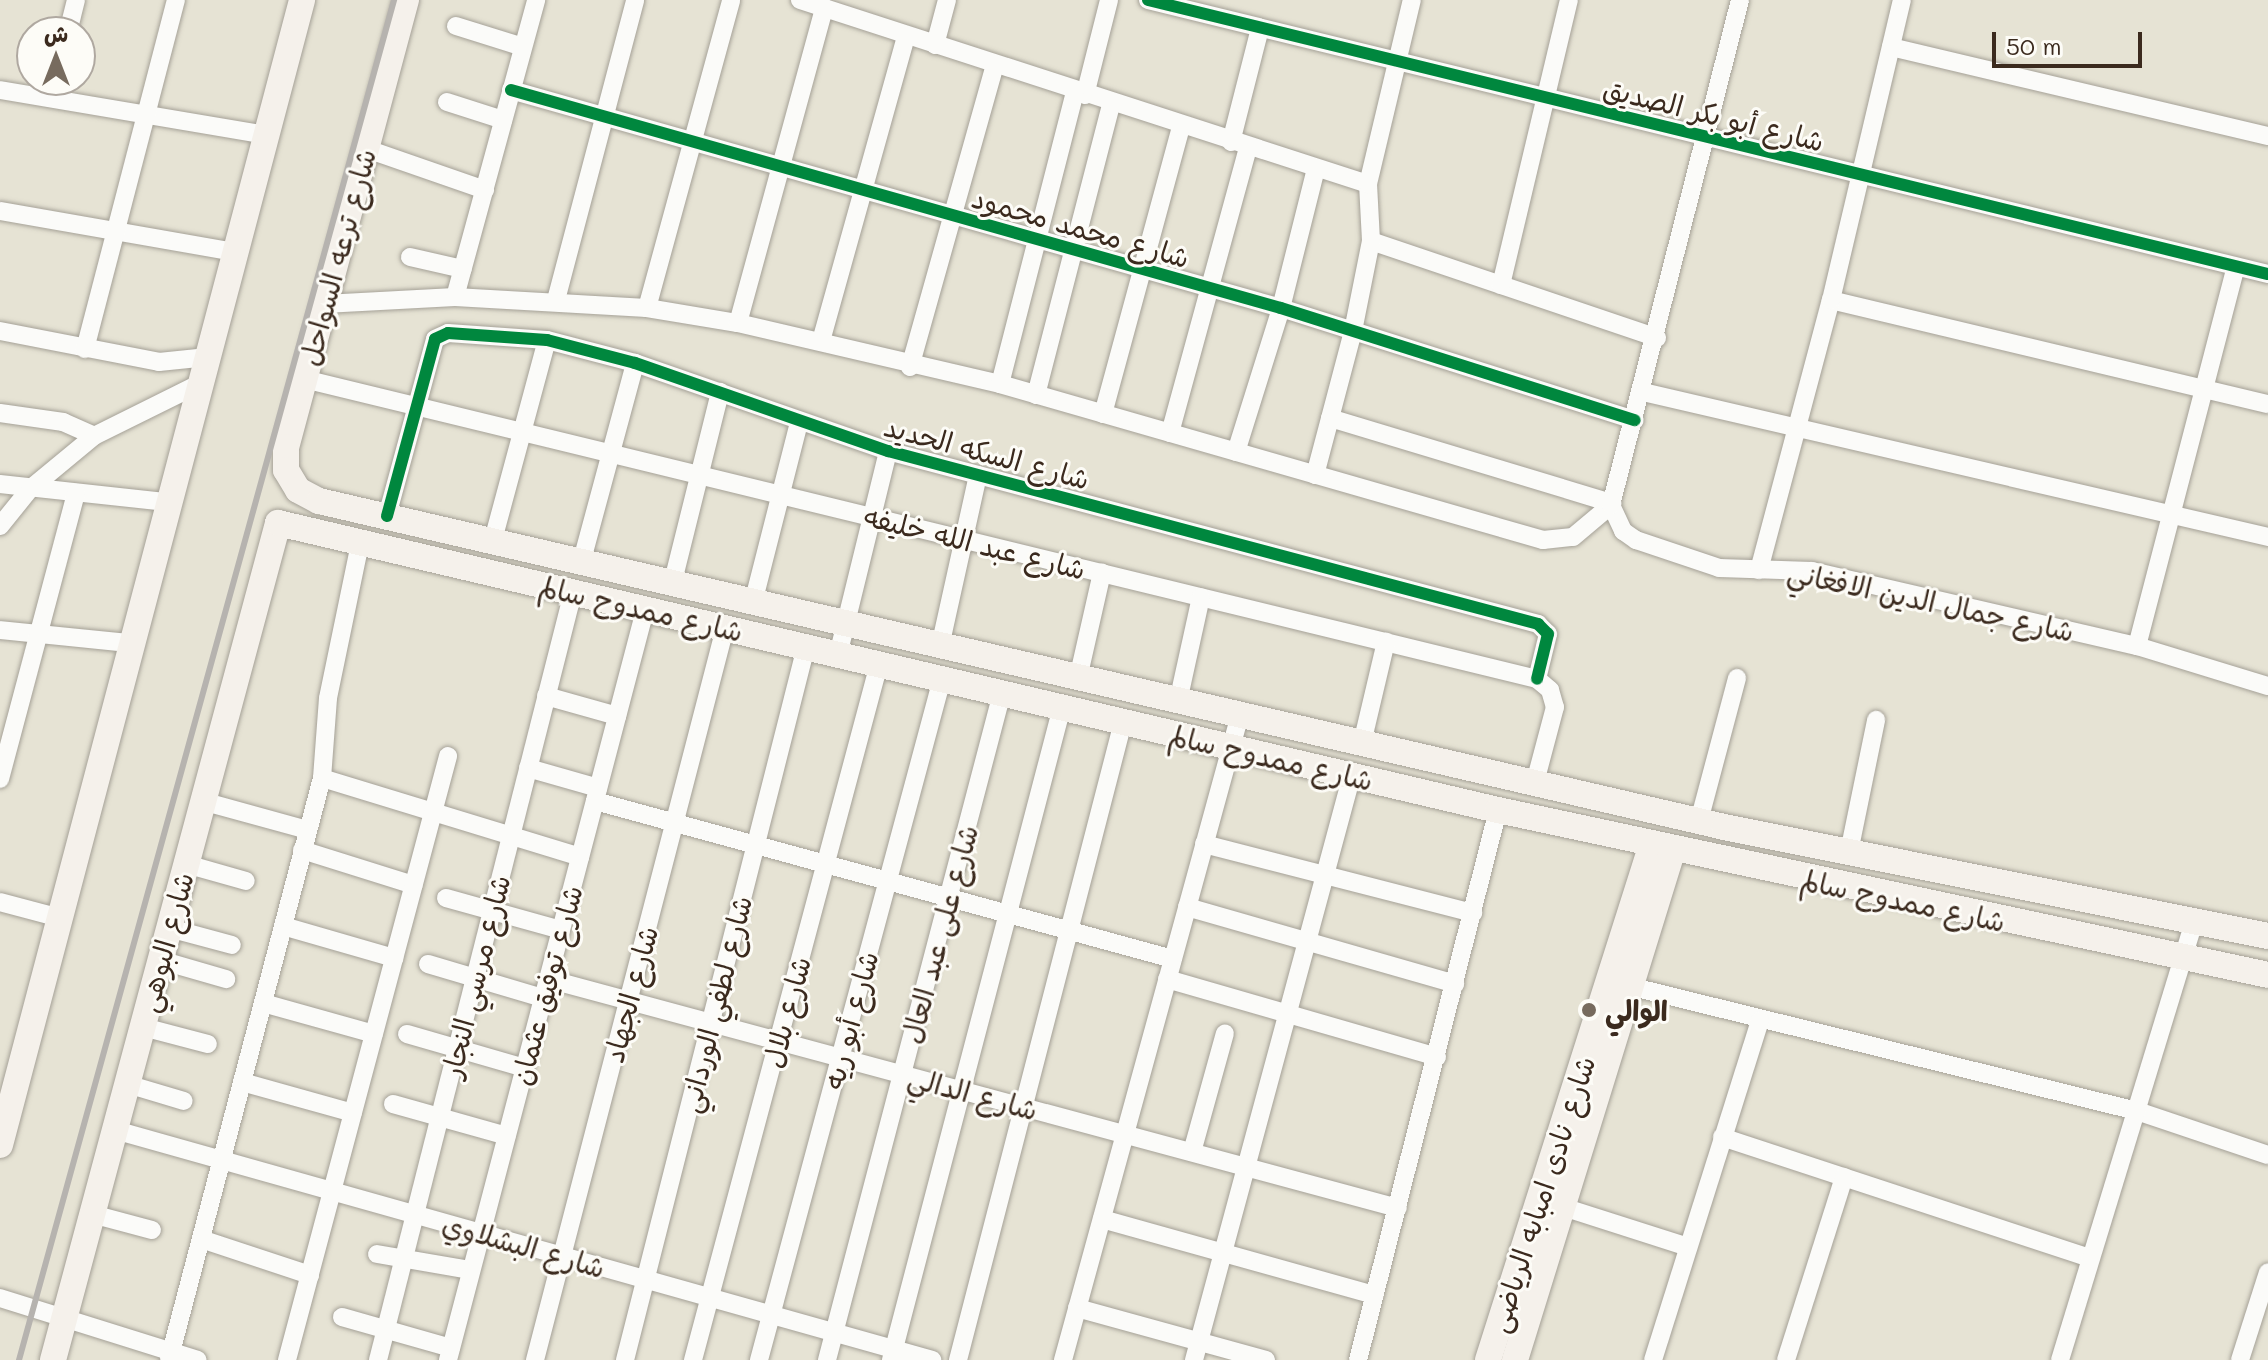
<!DOCTYPE html>
<html>
<head>
<meta charset="utf-8">
<style>
  body { margin:0 }
  #map { position:relative; width:2268px; height:1360px; overflow:hidden; background:#e6e3d4; font-family:Mali,"Playpen Sans Arabic",sans-serif }
  div>[style] { position:absolute }
  .roads { filter:drop-shadow(0 0 2px #a5a197) drop-shadow(0 0 2px #a5a197) }
  .street>* { height:18px; margin:-9px; padding:0 9px; transform-origin:9px; border-radius:9px; background:#fbfbf9 }
  .secondary>* { height:26px; margin:-13px; padding:0 13px; transform-origin:13px; border-radius:13px; background:#f5f1eb }
  .rail>* { height:6px; margin:-3px; padding:0 3px; transform-origin:3px; border-radius:3px; background:#b6b3af }
  .cycleway>* { height:12px; margin:-6px; padding:0 6px; transform-origin:6px; border-radius:6px; background:#00873e }
  .dots>* { width:22px; height:22px; translate:-50% -50%; box-sizing:border-box; border:4px solid #fdfcf7; border-radius:50% }
  span { translate:-50% -50%; white-space:nowrap; text-align:center; line-height:1.15; -webkit-text-stroke:6px #fdfcf7; paint-order:stroke }
  .street-label { font-size:28px; color:#3b2a1e }
  .poi-label { font-size:28px; color:#3b2a1e; font-weight:700 }
  .left { translate:0 -50%; text-align:left }
  .north { position:absolute; left:16px; top:16px; width:80px; height:80px; box-sizing:border-box; background:#fdfcf7; border:2px solid #afa8a0; border-radius:50%; rotate:0deg; font-size:22px; font-weight:700; line-height:32px; text-align:center; color:#3b2a1e }
  .north::after { content:''; display:block; margin:auto; width:28px; height:36px; background:#776b5e; clip-path:polygon(50% 0,100% 100%,50% 72%,0 100%) }
  .scale { position:absolute; left:1992px; top:32px; width:150px; height:36px; box-sizing:border-box; border:4px solid #3b2a1e; border-top:0; padding-left:10px; font-size:24px; line-height:28px; white-space:nowrap; color:#3b2a1e; -webkit-text-stroke:6px #fdfcf7; paint-order:stroke }
</style>
</head>
<body>
<div id="map">
  <div class="roads">
    <div class="street">
      <div style="left:800px;top:0;width:597px;rotate:17.95deg"></div>
      <div style="left:1148px;top:0;width:1153px;rotate:13.75deg"></div>
      <div style="left:456px;top:26px;width:70px;rotate:17.4deg"></div>
      <div style="left:68px;top:32px;width:33px;rotate:-76deg"></div>
      <div style="left:935px;top:45px;width:47px;rotate:-75.1deg"></div>
      <div style="left:1891px;top:47px;width:387px;rotate:13.3deg"></div>
      <div style="left:0;top:90px;width:271px;rotate:9.6deg"></div>
      <div style="left:511px;top:90px;width:800px;rotate:15.81deg"></div>
      <div style="left:1281px;top:308px;width:371px;rotate:17.6deg"></div>
      <div style="left:1085px;top:95px;width:98px;rotate:-75.8deg"></div>
      <div style="left:447px;top:102px;width:59px;rotate:17.8deg"></div>
      <div style="left:1231px;top:142px;width:118px;rotate:-75.7deg"></div>
      <div style="left:367px;top:149px;width:125px;rotate:19.2deg"></div>
      <div style="left:0;top:211px;width:240px;rotate:9.9deg"></div>
      <div style="left:1371px;top:241px;width:302px;rotate:18.7deg"></div>
      <div style="left:410px;top:257px;width:54px;rotate:12.8deg"></div>
      <div style="left:1501px;top:285px;width:293px;rotate:-76.6deg"></div>
      <div style="left:455px;top:297px;width:308px;rotate:-74.7deg"></div>
      <div style="left:556px;top:300px;width:310px;rotate:-75.2deg"></div>
      <div style="left:1831px;top:300px;width:449px;rotate:13.4deg"></div>
      <div style="left:324px;top:304px;width:131px;rotate:-3.1deg"></div>
      <div style="left:455px;top:297px;width:192px;rotate:3.3deg"></div>
      <div style="left:647px;top:308px;width:92px;rotate:9.4deg"></div>
      <div style="left:738px;top:323px;width:269px;rotate:13.1deg"></div>
      <div style="left:1000px;top:384px;width:565px;rotate:16.03deg"></div>
      <div style="left:1543px;top:540px;width:30px;rotate:-6deg"></div>
      <div style="left:1573px;top:537px;width:50px;rotate:-40.1deg"></div>
      <div style="left:647px;top:308px;width:319px;rotate:-74.7deg"></div>
      <div style="left:738px;top:323px;width:327px;rotate:-74.7deg"></div>
      <div style="left:0;top:331px;width:162px;rotate:11deg"></div>
      <div style="left:159px;top:362px;width:49px;rotate:-5.8deg"></div>
      <div style="left:821px;top:341px;width:317px;rotate:-74.4deg"></div>
      <div style="left:85px;top:349px;width:361px;rotate:-75.4deg"></div>
      <div style="left:910px;top:367px;width:314px;rotate:-74.3deg"></div>
      <div style="left:304px;top:379px;width:1269px;rotate:13.67deg"></div>
      <div style="left:1537px;top:679px;width:17px;rotate:40deg"></div>
      <div style="left:1550px;top:690px;width:18px;rotate:74deg"></div>
      <div style="left:1555px;top:707px;width:78px;rotate:104.9deg"></div>
      <div style="left:1000px;top:384px;width:301px;rotate:-75.6deg"></div>
      <div style="left:1643px;top:392px;width:642px;rotate:13.06deg"></div>
      <div style="left:1036px;top:395px;width:301px;rotate:-75.5deg"></div>
      <div style="left:0;top:413px;width:64px;rotate:8.1deg"></div>
      <div style="left:63px;top:422px;width:34px;rotate:24deg"></div>
      <div style="left:1103px;top:414px;width:298px;rotate:-74.8deg"></div>
      <div style="left:1330px;top:418px;width:295px;rotate:16.8deg"></div>
      <div style="left:1170px;top:433px;width:295px;rotate:-74.7deg"></div>
      <div style="left:1236px;top:452px;width:151px;rotate:-72.6deg"></div>
      <div style="left:1281px;top:308px;width:143px;rotate:-75.9deg"></div>
      <div style="left:1315px;top:475px;width:149px;rotate:-75.2deg"></div>
      <div style="left:1353px;top:331px;width:92px;rotate:-78.7deg"></div>
      <div style="left:1371px;top:241px;width:57px;rotate:-93deg"></div>
      <div style="left:1368px;top:184px;width:189px;rotate:-76.6deg"></div>
      <div style="left:0;top:484px;width:168px;rotate:6.2deg"></div>
      <div style="left:1611px;top:505px;width:29px;rotate:65deg"></div>
      <div style="left:1623px;top:531px;width:16px;rotate:35deg"></div>
      <div style="left:1636px;top:540px;width:88px;rotate:18.6deg"></div>
      <div style="left:1719px;top:568px;width:93px;rotate:1.8deg"></div>
      <div style="left:1812px;top:571px;width:334px;rotate:13deg"></div>
      <div style="left:2137px;top:646px;width:137px;rotate:17deg"></div>
      <div style="left:1611px;top:505px;width:521px;rotate:-75.67deg"></div>
      <div style="left:387px;top:516px;width:183px;rotate:-74.8deg"></div>
      <div style="left:435px;top:339px;width:14px;rotate:-25deg"></div>
      <div style="left:448px;top:333px;width:99px;rotate:4deg"></div>
      <div style="left:547px;top:340px;width:91px;rotate:14.6deg"></div>
      <div style="left:635px;top:363px;width:268px;rotate:19.2deg"></div>
      <div style="left:888px;top:451px;width:673px;rotate:14.9deg"></div>
      <div style="left:1538px;top:624px;width:14px;rotate:45deg"></div>
      <div style="left:1548px;top:634px;width:46px;rotate:103.7deg"></div>
      <div style="left:0;top:526px;width:48px;rotate:-51deg"></div>
      <div style="left:30px;top:489px;width:83px;rotate:-39.6deg"></div>
      <div style="left:94px;top:436px;width:119px;rotate:-26.4deg"></div>
      <div style="left:493px;top:540px;width:207px;rotate:-74.9deg"></div>
      <div style="left:582px;top:560px;width:204px;rotate:-74.9deg"></div>
      <div style="left:1759px;top:570px;width:279px;rotate:-75.1deg"></div>
      <div style="left:1831px;top:300px;width:308px;rotate:-76.7deg"></div>
      <div style="left:673px;top:581px;width:195px;rotate:-76deg"></div>
      <div style="left:754px;top:599px;width:183px;rotate:-75.7deg"></div>
      <div style="left:0;top:630px;width:130px;rotate:5.8deg"></div>
      <div style="left:941px;top:642px;width:171px;rotate:-77.5deg"></div>
      <div style="left:2137px;top:646px;width:392px;rotate:-75.4deg"></div>
      <div style="left:838px;top:655px;width:210px;rotate:-76.2deg"></div>
      <div style="left:1079px;top:674px;width:104px;rotate:-77.2deg"></div>
      <div style="left:546px;top:696px;width:74px;rotate:15.7deg"></div>
      <div style="left:1179px;top:697px;width:102px;rotate:-77.6deg"></div>
      <div style="left:1363px;top:739px;width:100px;rotate:-76.7deg"></div>
      <div style="left:528px;top:768px;width:73px;rotate:15.9deg"></div>
      <div style="left:322px;top:778px;width:270px;rotate:17deg"></div>
      <div style="left:0;top:779px;width:296px;rotate:-75.1deg"></div>
      <div style="left:202px;top:801px;width:109px;rotate:15.4deg"></div>
      <div style="left:595px;top:801px;width:599px;rotate:15.29deg"></div>
      <div style="left:1699px;top:821px;width:148px;rotate:-75.1deg"></div>
      <div style="left:1204px;top:844px;width:278px;rotate:14.4deg"></div>
      <div style="left:302px;top:850px;width:117px;rotate:17.4deg"></div>
      <div style="left:1849px;top:852px;width:135px;rotate:-78.4deg"></div>
      <div style="left:186px;top:864px;width:62px;rotate:15.8deg"></div>
      <div style="left:446px;top:898px;width:119px;rotate:15.5deg"></div>
      <div style="left:0;top:902px;width:62px;rotate:14.9deg"></div>
      <div style="left:1187px;top:907px;width:279px;rotate:16deg"></div>
      <div style="left:283px;top:926px;width:116px;rotate:16.1deg"></div>
      <div style="left:169px;top:928px;width:65px;rotate:15.1deg"></div>
      <div style="left:160px;top:960px;width:69px;rotate:16.1deg"></div>
      <div style="left:428px;top:964px;width:120px;rotate:16.5deg"></div>
      <div style="left:548px;top:979px;width:880px;rotate:15.08deg"></div>
      <div style="left:1167px;top:979px;width:281px;rotate:16.1deg"></div>
      <div style="left:1621px;top:984px;width:531px;rotate:13.83deg"></div>
      <div style="left:2137px;top:1111px;width:138px;rotate:18.6deg"></div>
      <div style="left:263px;top:1003px;width:115px;rotate:15.6deg"></div>
      <div style="left:143px;top:1027px;width:67px;rotate:14.7deg"></div>
      <div style="left:407px;top:1034px;width:123px;rotate:16.1deg"></div>
      <div style="left:242px;top:1082px;width:115px;rotate:15.6deg"></div>
      <div style="left:127px;top:1084px;width:59px;rotate:16.6deg"></div>
      <div style="left:393px;top:1104px;width:118px;rotate:15.7deg"></div>
      <div style="left:115px;top:1130px;width:849px;rotate:15.72deg"></div>
      <div style="left:1722px;top:1137px;width:387px;rotate:18.2deg"></div>
      <div style="left:1192px;top:1152px;width:123px;rotate:-74.5deg"></div>
      <div style="left:1563px;top:1207px;width:131px;rotate:17.7deg"></div>
      <div style="left:92px;top:1214px;width:62px;rotate:14.9deg"></div>
      <div style="left:1102px;top:1219px;width:283px;rotate:15.6deg"></div>
      <div style="left:201px;top:1239px;width:115px;rotate:18.3deg"></div>
      <div style="left:377px;top:1254px;width:95px;rotate:9.7deg"></div>
      <div style="left:0;top:1298px;width:207px;rotate:17.4deg"></div>
      <div style="left:1077px;top:1308px;width:196px;rotate:15.4deg"></div>
      <div style="left:342px;top:1317px;width:113px;rotate:15.9deg"></div>
      <div style="left:169px;top:1360px;width:602px;rotate:-75.27deg"></div>
      <div style="left:322px;top:778px;width:80px;rotate:-85.7deg"></div>
      <div style="left:328px;top:698px;width:158px;rotate:-78.3deg"></div>
      <div style="left:287px;top:1360px;width:625px;rotate:-75.07deg"></div>
      <div style="left:378px;top:1360px;width:792px;rotate:-75.75deg"></div>
      <div style="left:448px;top:1360px;width:775px;rotate:-75.28deg"></div>
      <div style="left:535px;top:1360px;width:756px;rotate:-75.45deg"></div>
      <div style="left:625px;top:1360px;width:736px;rotate:-75.76deg"></div>
      <div style="left:693px;top:1360px;width:720px;rotate:-75.04deg"></div>
      <div style="left:759px;top:1360px;width:705px;rotate:-74.96deg"></div>
      <div style="left:827px;top:1360px;width:690px;rotate:-75.3deg"></div>
      <div style="left:891px;top:1360px;width:675px;rotate:-75.33deg"></div>
      <div style="left:958px;top:1360px;width:659px;rotate:-75.5deg"></div>
      <div style="left:1063px;top:1360px;width:673px;rotate:-74.66deg"></div>
      <div style="left:1194px;top:1360px;width:606px;rotate:-74.89deg"></div>
      <div style="left:1358px;top:1360px;width:568px;rotate:-75.72deg"></div>
      <div style="left:1653px;top:1360px;width:356px;rotate:-72.5deg"></div>
      <div style="left:1786px;top:1360px;width:192px;rotate:-72.4deg"></div>
      <div style="left:2060px;top:1360px;width:458px;rotate:-73deg"></div>
      <div style="left:2240px;top:1360px;width:92px;rotate:-72.3deg"></div>
    </div>
    <div class="secondary">
      <div style="left:406px;top:0;width:463px;rotate:105deg"></div>
      <div style="left:286px;top:447px;width:23px;rotate:90deg"></div>
      <div style="left:286px;top:470px;width:23px;rotate:59deg"></div>
      <div style="left:298px;top:490px;width:24px;rotate:28deg"></div>
      <div style="left:319px;top:501px;width:1442px;rotate:13.06deg"></div>
      <div style="left:1724px;top:827px;width:555px;rotate:11.33deg"></div>
      <div style="left:0;top:1145px;width:1184px;rotate:-75.22deg"></div>
      <div style="left:53px;top:1360px;width:867px;rotate:-74.95deg"></div>
      <div style="left:278px;top:523px;width:1253px;rotate:13.24deg"></div>
      <div style="left:1498px;top:810px;width:787px;rotate:12.09deg"></div>
      <div style="left:1488px;top:1360px;width:541px;rotate:-72.37deg"></div>
      <div style="left:1515px;top:1360px;width:535px;rotate:-72.82deg"></div>
    </div>
  </div>
  <div class="rail">
    <div style="left:19px;top:1360px;width:1411px;rotate:-74.58deg"></div>
  </div>
  <div class="cycleway">
    <div style="left:1148px;top:0;width:1153px;rotate:13.75deg"></div>
    <div style="left:511px;top:90px;width:800px;rotate:15.81deg"></div>
    <div style="left:1281px;top:308px;width:371px;rotate:17.6deg"></div>
    <div style="left:387px;top:516px;width:183px;rotate:-74.8deg"></div>
    <div style="left:435px;top:339px;width:14px;rotate:-25deg"></div>
    <div style="left:448px;top:333px;width:99px;rotate:4deg"></div>
    <div style="left:547px;top:340px;width:91px;rotate:14.6deg"></div>
    <div style="left:635px;top:363px;width:268px;rotate:19.2deg"></div>
    <div style="left:888px;top:451px;width:673px;rotate:14.9deg"></div>
    <div style="left:1538px;top:624px;width:14px;rotate:45deg"></div>
    <div style="left:1548px;top:634px;width:46px;rotate:103.7deg"></div>
  </div>
  <div class="dots">
    <div style="left:1589px;top:1010px;background:#776b5e"></div>
  </div>
  <div class="street-label">
    <span style="left:1714px;top:114px;rotate:14deg">شارع أبو بكر الصديق</span>
    <span style="left:1081px;top:227px;rotate:16deg">شارع محمد محمود</span>
    <span style="left:337px;top:257px;rotate:-75deg">شارع ترعه السواحل</span>
    <span style="left:987px;top:452px;rotate:15deg">شارع السكه الحديد</span>
    <span style="left:975px;top:542px;rotate:14deg">شارع عبد الله خليفه</span>
    <span style="left:1931px;top:601px;rotate:12deg">شارع جمال الدين الافغاني</span>
    <span style="left:641px;top:608px;rotate:13deg">شارع ممدوح سالم</span>
    <span style="left:1271px;top:757px;rotate:13deg">شارع ممدوح سالم</span>
    <span style="left:1903px;top:900px;rotate:12deg">شارع ممدوح سالم</span>
    <span style="left:939px;top:934px;rotate:-75deg">شارع على عبد العال</span>
    <span style="left:165px;top:942px;rotate:-75deg">شارع البوهي</span>
    <span style="left:475px;top:976px;rotate:-76deg">شارع مرسي النجار</span>
    <span style="left:546px;top:985px;rotate:-75deg">شارع توفيق عثمان</span>
    <span style="left:630px;top:994px;rotate:-75deg">شارع الجهاد</span>
    <span style="left:715px;top:1004px;rotate:-76deg">شارع لطفي الورداني</span>
    <span style="left:786px;top:1012px;rotate:-75deg">شارع بلال</span>
    <span style="left:850px;top:1020px;rotate:-75deg">شارع أبو ريه</span>
    <span style="left:973px;top:1093px;rotate:15deg">شارع الدالي</span>
    <span style="left:1541px;top:1194px;rotate:-72deg">شارع نادى امبابه الرياضى</span>
    <span style="left:524px;top:1245px;rotate:16deg">شارع البشلاوي</span>
  </div>
  <div class="poi-label">
    <span class="left" style="left:1605px;top:1010px">الوالي</span>
  </div>
  <div class="north">ش</div>
  <div class="scale">50 m</div>
</div>
</body>
</html>
